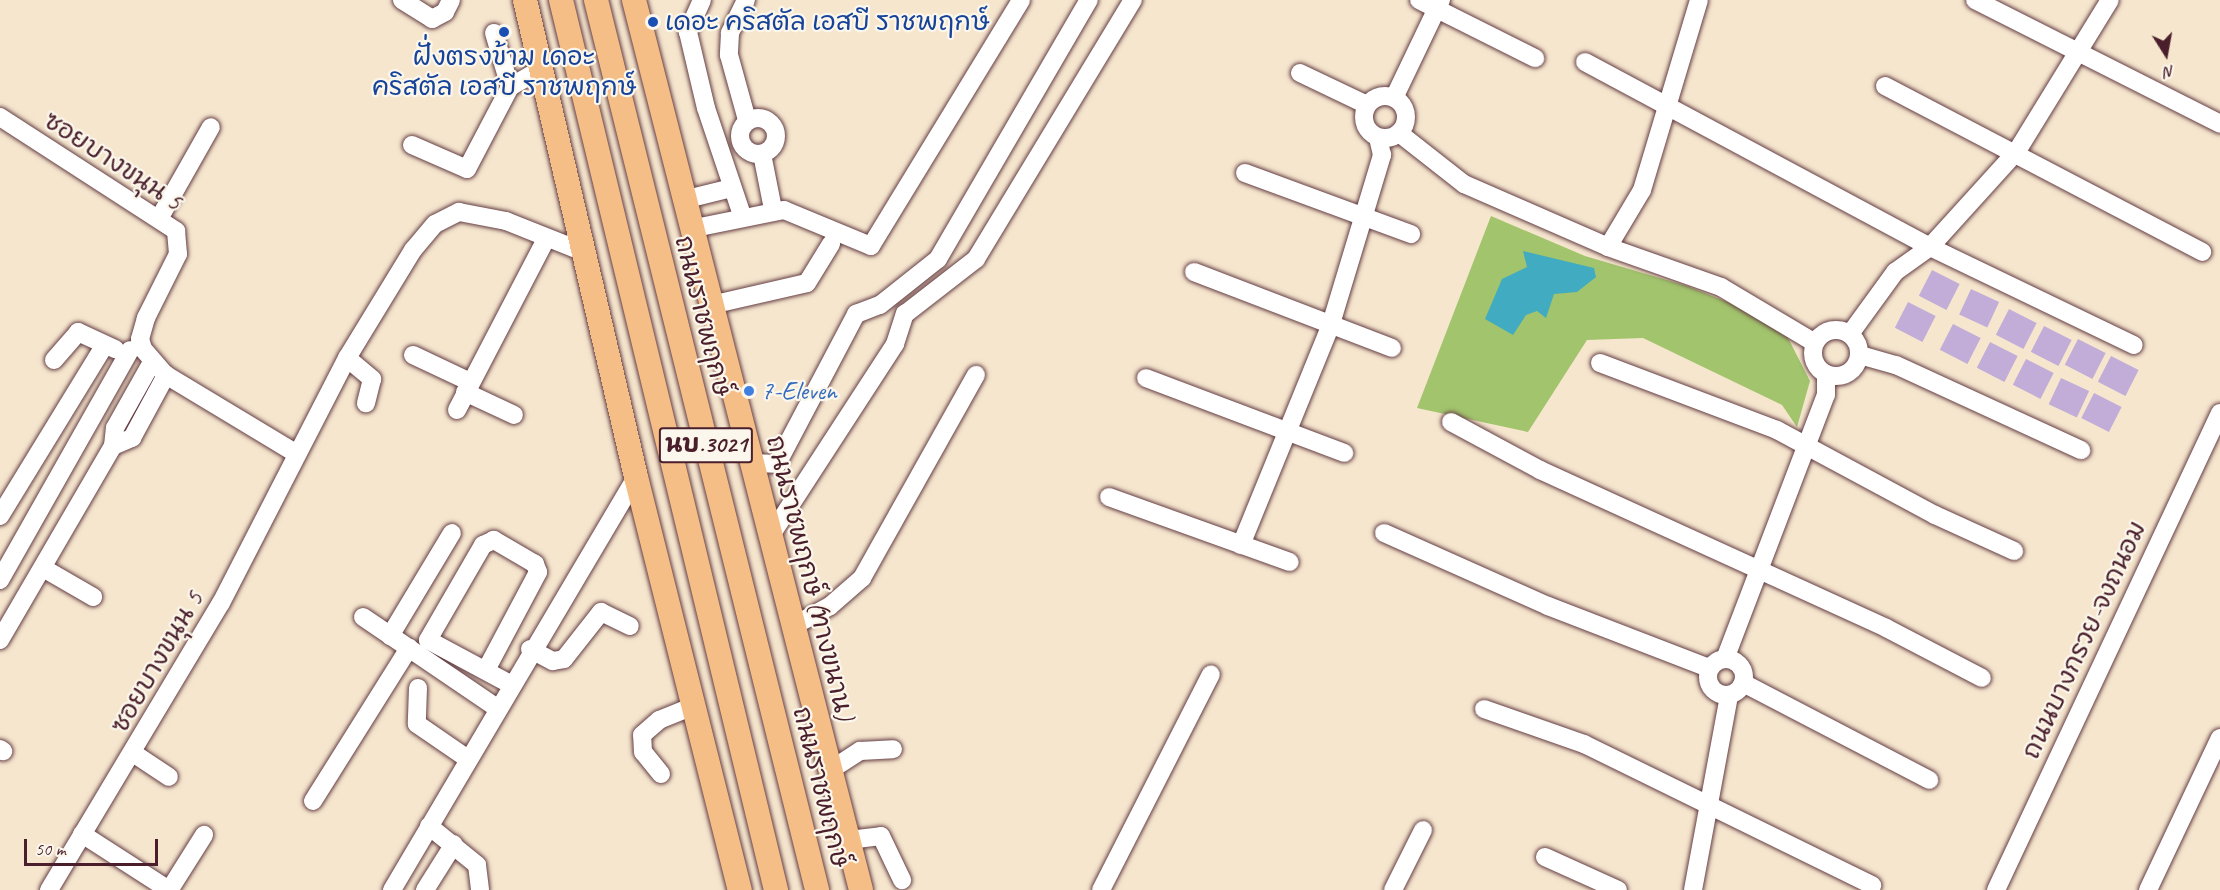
<!DOCTYPE html>
<html>
<head>
<meta charset="utf-8">
<style>
  body { margin:0 }
  #map { position:relative; width:2220px; height:890px; overflow:hidden; background:#f6e6ce; font-family:Caveat,"Playpen Sans Thai",sans-serif }
  div>[style] { position:absolute }
  .green>* { inset:0; background:#a2c46d }
  .water>* { inset:0; background:#41abc1 }
  .building>* { inset:0; background:#c1add7; transform-origin:0 0 }
  .roads { filter:drop-shadow(0 0 2px #643d43) drop-shadow(0 0 2px #643d43) }
  .minor>* { height:18px; margin:-9px; padding:0 9px; transform-origin:9px; border-radius:9px; background:#fff }
  .minor>.ring { margin:-9px; padding:0; box-sizing:content-box; background:none; border:18px solid #fff; border-radius:50% }
  .major>* { height:24px; margin:-12px; padding:0 12px; transform-origin:12px; border-radius:12px; background:#f6be87 }
  .dots>* { width:16px; height:16px; translate:-50% -50%; box-sizing:border-box; border:3px solid #fbf7ec; border-radius:50% }
  span { translate:-50% -50%; white-space:nowrap; text-align:center; line-height:1.15; -webkit-text-stroke:4.5px #fbf7ec; paint-order:stroke }
  .shield-label span { padding:2px 4px; background:#fbf7ec; border:2px solid; border-radius:4px; -webkit-text-stroke-width:0 }
  .shield-label { font-size:24px; color:#4a1f2b; font-weight:700 }
  .transit-label { font-size:26px; color:#164399 }
  .left { translate:0 -50%; text-align:left }
  .street-label { font-size:26px; color:#4a1f2b }
  .shop-label { font-size:26px; color:#366cbe }
  .north { position:absolute; left:2136px; top:24px; width:60px; height:60px; -webkit-text-stroke:4px #fbf7ec; paint-order:stroke; rotate:169deg; font-size:16px; font-weight:700; line-height:24px; text-align:center; color:#4a1f2b }
  .north::after { content:''; display:block; margin:auto; width:21px; height:27px; background:#4a1f2b; clip-path:polygon(50% 0,100% 100%,50% 72%,0 100%) }
  .scale { position:absolute; left:24px; top:839px; width:134px; height:27px; box-sizing:border-box; border:3px solid #4a1f2b; border-top:0; padding-left:8px; font-size:18px; line-height:21px; white-space:nowrap; color:#4a1f2b; -webkit-text-stroke:4px #fbf7ec; paint-order:stroke }
</style>
</head>
<body>
<div id="map">
  <div class="green">
    <div style="clip-path:polygon(1491px 216px,1585px 256px,1687px 286px,1755px 313px,1785px 332px,1810px 381px,1797px 427px,1782px 405px,1643px 338px,1587px 340px,1528px 432px,1417px 408px)"></div>
  </div>
  <div class="water">
    <div style="clip-path:polygon(1523px 251px,1594px 268px,1596px 277px,1577px 292px,1554px 294px,1546px 318px,1537px 311px,1526px 315px,1513px 335px,1485px 319px,1502px 279px,1527px 267px)"></div>
  </div>
  <div class="building">
    <div style="left:1932px;top:270px;width:31px;height:29px;rotate:27deg"></div>
    <div style="left:1971px;top:289px;width:31px;height:28px;rotate:25deg"></div>
    <div style="left:1908px;top:302px;width:31px;height:29px;rotate:27deg"></div>
    <div style="left:2009px;top:309px;width:31px;height:29px;rotate:27deg"></div>
    <div style="left:1953px;top:324px;width:31px;height:29px;rotate:27deg"></div>
    <div style="left:2044px;top:326px;width:31px;height:29px;rotate:27deg"></div>
    <div style="left:2078px;top:339px;width:31px;height:29px;rotate:27deg"></div>
    <div style="left:1990px;top:342px;width:31px;height:29px;rotate:27deg"></div>
    <div style="left:2111px;top:356px;width:31px;height:29px;rotate:27deg"></div>
    <div style="left:2026px;top:359px;width:31px;height:29px;rotate:27deg"></div>
    <div style="left:2061px;top:378px;width:31px;height:29px;rotate:25deg"></div>
    <div style="left:2094px;top:393px;width:31px;height:28px;rotate:27deg"></div>
  </div>
  <div class="roads">
    <div class="minor">
      <div style="left:402px;top:0;width:36px;rotate:32deg"></div>
      <div style="left:432px;top:19px;width:15px;rotate:-28deg"></div>
      <div style="left:445px;top:12px;width:13px;rotate:-63deg"></div>
      <div style="left:702px;top:0;width:35px;rotate:114deg"></div>
      <div style="left:688px;top:32px;width:78px;rotate:76.7deg"></div>
      <div style="left:706px;top:108px;width:113px;rotate:71.4deg"></div>
      <div style="left:746px;top:0;width:37px;rotate:116deg"></div>
      <div style="left:730px;top:33px;width:22px;rotate:93deg"></div>
      <div style="left:729px;top:55px;width:67px;rotate:74.5deg"></div>
      <div style="left:1419px;top:0;width:130px;rotate:26.6deg"></div>
      <div style="left:1975px;top:0;width:275px;rotate:26.8deg"></div>
      <div style="left:494px;top:33px;width:56px;rotate:73.5deg"></div>
      <div style="left:1585px;top:62px;width:391px;rotate:28.2deg"></div>
      <div style="left:1930px;top:247px;width:226px;rotate:25.7deg"></div>
      <div style="left:1300px;top:73px;width:74px;rotate:25.5deg"></div>
      <div style="left:1885px;top:86px;width:358px;rotate:27.6deg"></div>
      <div class="ring" style="left:1364px;top:96px;width:24px;height:24px"></div>
      <div style="left:1394px;top:98px;width:109px;rotate:-64.4deg"></div>
      <div style="left:0;top:117px;width:210px;rotate:32.9deg"></div>
      <div style="left:176px;top:231px;width:23px;rotate:85deg"></div>
      <div style="left:178px;top:254px;width:72px;rotate:116.6deg"></div>
      <div style="left:146px;top:318px;width:22px;rotate:106deg"></div>
      <div style="left:140px;top:339px;width:10px;rotate:73deg"></div>
      <div style="left:143px;top:349px;width:35px;rotate:49deg"></div>
      <div style="left:166px;top:375px;width:153px;rotate:31.1deg"></div>
      <div class="ring" style="left:740px;top:118px;width:18px;height:18px"></div>
      <div style="left:1399px;top:133px;width:83px;rotate:38.1deg"></div>
      <div style="left:1464px;top:184px;width:157px;rotate:23.6deg"></div>
      <div style="left:1608px;top:247px;width:120px;rotate:19.5deg"></div>
      <div style="left:1721px;top:287px;width:109px;rotate:30.8deg"></div>
      <div style="left:412px;top:145px;width:60px;rotate:23.6deg"></div>
      <div style="left:467px;top:169px;width:93px;rotate:-62.3deg"></div>
      <div style="left:510px;top:87px;width:36px;rotate:-30deg"></div>
      <div style="left:762px;top:154px;width:56px;rotate:78.7deg"></div>
      <div style="left:1245px;top:173px;width:177px;rotate:20.2deg"></div>
      <div style="left:683px;top:200px;width:50px;rotate:-13.8deg"></div>
      <div style="left:160px;top:217px;width:103px;rotate:-60.5deg"></div>
      <div style="left:690px;top:229px;width:96px;rotate:-11.4deg"></div>
      <div style="left:784px;top:210px;width:94px;rotate:22.5deg"></div>
      <div style="left:871px;top:246px;width:288px;rotate:-58.6deg"></div>
      <div style="left:1608px;top:247px;width:66px;rotate:-59.2deg"></div>
      <div style="left:1642px;top:190px;width:198px;rotate:-73.3deg"></div>
      <div style="left:1194px;top:272px;width:212px;rotate:21deg"></div>
      <div style="left:711px;top:305px;width:98px;rotate:-12.9deg"></div>
      <div style="left:807px;top:283px;width:46px;rotate:-58.4deg"></div>
      <div class="ring" style="left:1813px;top:330px;width:28px;height:28px"></div>
      <div style="left:1850px;top:334px;width:77px;rotate:-54deg"></div>
      <div style="left:1895px;top:272px;width:43px;rotate:-35.5deg"></div>
      <div style="left:1930px;top:247px;width:130px;rotate:-47.8deg"></div>
      <div style="left:2017px;top:151px;width:177px;rotate:-58.4deg"></div>
      <div style="left:413px;top:355px;width:63px;rotate:25.3deg"></div>
      <div style="left:1860px;top:355px;width:37px;rotate:16deg"></div>
      <div style="left:1896px;top:365px;width:204px;rotate:24.7deg"></div>
      <div style="left:347px;top:358px;width:33px;rotate:40deg"></div>
      <div style="left:372px;top:379px;width:25px;rotate:104deg"></div>
      <div style="left:54px;top:360px;width:37px;rotate:-49deg"></div>
      <div style="left:78px;top:332px;width:41px;rotate:24.7deg"></div>
      <div style="left:1600px;top:363px;width:189px;rotate:20.7deg"></div>
      <div style="left:1777px;top:430px;width:179px;rotate:28.3deg"></div>
      <div style="left:1935px;top:515px;width:87px;rotate:24.5deg"></div>
      <div style="left:1146px;top:378px;width:212px;rotate:20.7deg"></div>
      <div style="left:465px;top:392px;width:54px;rotate:25.1deg"></div>
      <div style="left:457px;top:410px;width:193px;rotate:-62.5deg"></div>
      <div style="left:1451px;top:422px;width:101px;rotate:28.3deg"></div>
      <div style="left:1540px;top:470px;width:380px;rotate:24.5deg"></div>
      <div style="left:1886px;top:628px;width:108px;rotate:27.5deg"></div>
      <div style="left:113px;top:446px;width:21px;rotate:-23deg"></div>
      <div style="left:132px;top:438px;width:72px;rotate:-61.6deg"></div>
      <div style="left:752px;top:463px;width:25px;rotate:2deg"></div>
      <div style="left:777px;top:464px;width:170px;rotate:-62.2deg"></div>
      <div style="left:856px;top:314px;width:26px;rotate:-21deg"></div>
      <div style="left:880px;top:305px;width:74px;rotate:-38.4deg"></div>
      <div style="left:938px;top:259px;width:300px;rotate:-59.8deg"></div>
      <div style="left:1109px;top:497px;width:192px;rotate:19.8deg"></div>
      <div style="left:0;top:516px;width:199px;rotate:-58.5deg"></div>
      <div style="left:1384px;top:533px;width:180px;rotate:24deg"></div>
      <div style="left:1548px;top:606px;width:173px;rotate:21.1deg"></div>
      <div style="left:771px;top:535px;width:228px;rotate:-57deg"></div>
      <div style="left:895px;top:344px;width:32px;rotate:-72deg"></div>
      <div style="left:905px;top:314px;width:90px;rotate:-37.8deg"></div>
      <div style="left:976px;top:259px;width:303px;rotate:-58.8deg"></div>
      <div style="left:1241px;top:545px;width:239px;rotate:-67.8deg"></div>
      <div style="left:1331px;top:324px;width:177px;rotate:-73.2deg"></div>
      <div style="left:1382px;top:155px;width:18px;rotate:-103deg"></div>
      <div style="left:43px;top:568px;width:58px;rotate:30.1deg"></div>
      <div style="left:0;top:580px;width:264px;rotate:-60.5deg"></div>
      <div style="left:363px;top:617px;width:162px;rotate:34.2deg"></div>
      <div style="left:793px;top:626px;width:42px;rotate:-28.4deg"></div>
      <div style="left:830px;top:606px;width:43px;rotate:-41.2deg"></div>
      <div style="left:862px;top:578px;width:233px;rotate:-60.7deg"></div>
      <div style="left:390px;top:636px;width:120px;rotate:-59deg"></div>
      <div style="left:0;top:640px;width:225px;rotate:-59.8deg"></div>
      <div style="left:113px;top:446px;width:18px;rotate:-84deg"></div>
      <div style="left:115px;top:428px;width:76px;rotate:-60.7deg"></div>
      <div style="left:530px;top:649px;width:26px;rotate:28deg"></div>
      <div style="left:553px;top:661px;width:11px;rotate:-10deg"></div>
      <div style="left:564px;top:659px;width:60px;rotate:-51.8deg"></div>
      <div style="left:601px;top:612px;width:32px;rotate:26deg"></div>
      <div style="left:1725px;top:659px;width:283px;rotate:-69.1deg"></div>
      <div style="left:1826px;top:395px;width:21px;rotate:-90deg"></div>
      <div class="ring" style="left:1708px;top:659px;width:18px;height:18px"></div>
      <div style="left:486px;top:670px;width:111px;rotate:-62deg"></div>
      <div style="left:538px;top:572px;width:9px;rotate:-111deg"></div>
      <div style="left:535px;top:564px;width:48px;rotate:-149.7deg"></div>
      <div style="left:494px;top:540px;width:12px;rotate:156deg"></div>
      <div style="left:483px;top:545px;width:110px;rotate:120.1deg"></div>
      <div style="left:428px;top:640px;width:93px;rotate:28.2deg"></div>
      <div style="left:1743px;top:683px;width:210px;rotate:27.5deg"></div>
      <div style="left:418px;top:688px;width:36px;rotate:92deg"></div>
      <div style="left:417px;top:724px;width:62px;rotate:34.5deg"></div>
      <div style="left:1484px;top:709px;width:106px;rotate:19.3deg"></div>
      <div style="left:1584px;top:744px;width:321px;rotate:26.1deg"></div>
      <div style="left:0;top:749px;width:4px;rotate:34deg"></div>
      <div style="left:133px;top:753px;width:43px;rotate:33.7deg"></div>
      <div style="left:829px;top:771px;width:37px;rotate:-33deg"></div>
      <div style="left:860px;top:751px;width:33px;rotate:-3deg"></div>
      <div style="left:661px;top:774px;width:28px;rotate:-129deg"></div>
      <div style="left:643px;top:752px;width:17px;rotate:-93deg"></div>
      <div style="left:642px;top:735px;width:23px;rotate:-41deg"></div>
      <div style="left:659px;top:720px;width:38px;rotate:-22deg"></div>
      <div style="left:313px;top:801px;width:181px;rotate:-57.9deg"></div>
      <div style="left:429px;top:826px;width:62px;rotate:39.1deg"></div>
      <div style="left:477px;top:865px;width:25px;rotate:83deg"></div>
      <div style="left:82px;top:834px;width:103px;rotate:32.8deg"></div>
      <div style="left:849px;top:840px;width:32px;rotate:-7deg"></div>
      <div style="left:881px;top:836px;width:49px;rotate:64.5deg"></div>
      <div style="left:1545px;top:857px;width:80px;rotate:24.3deg"></div>
      <div style="left:170px;top:889px;width:64px;rotate:-57.8deg"></div>
      <div style="left:49px;top:890px;width:335px;rotate:-59.1deg"></div>
      <div style="left:221px;top:603px;width:276px;rotate:-62.8deg"></div>
      <div style="left:347px;top:358px;width:127px;rotate:-58.6deg"></div>
      <div style="left:413px;top:250px;width:34px;rotate:-50deg"></div>
      <div style="left:435px;top:224px;width:27px;rotate:-27deg"></div>
      <div style="left:459px;top:212px;width:48px;rotate:10.8deg"></div>
      <div style="left:506px;top:221px;width:86px;rotate:21.8deg"></div>
      <div style="left:392px;top:890px;width:480px;rotate:-59.4deg"></div>
      <div style="left:425px;top:890px;width:54px;rotate:-57.8deg"></div>
      <div style="left:1101px;top:890px;width:242px;rotate:-63deg"></div>
      <div style="left:1393px;top:890px;width:67px;rotate:-63.4deg"></div>
      <div style="left:1693px;top:890px;width:198px;rotate:-79.5deg"></div>
      <div style="left:1996px;top:890px;width:527px;rotate:-64.85deg"></div>
      <div style="left:2148px;top:890px;width:168px;rotate:-64.7deg"></div>
    </div>
    <div class="major">
      <div style="left:525px;top:0;width:490px;rotate:76.9deg"></div>
      <div style="left:636px;top:477px;width:426px;rotate:75.9deg"></div>
      <div style="left:561px;top:0;width:916px;rotate:76.42deg"></div>
      <div style="left:596px;top:0;width:917px;rotate:76.05deg"></div>
      <div style="left:634px;top:0;width:918px;rotate:75.69deg"></div>
    </div>
  </div>
  <div class="dots">
    <div style="left:653px;top:22px;background:#1a4fb4"></div>
    <div style="left:504px;top:32px;background:#1a4fb4"></div>
    <div style="left:749px;top:391px;background:#3f7fe0"></div>
  </div>
  <div class="shield-label">
    <span style="left:706px;top:445px">นบ.3021</span>
  </div>
  <div class="transit-label">
    <span class="left" style="left:665px;top:22px">เดอะ คริสตัล เอสบี ราชพฤกษ์</span>
    <span style="left:504px;top:72px">ฝั่งตรงข้าม เดอะ<br>คริสตัล เอสบี ราชพฤกษ์</span>
  </div>
  <div class="street-label">
    <span style="left:113px;top:161px;rotate:33deg">ซอยบางขนุน 5</span>
    <span style="left:703px;top:316px;rotate:76deg">ถนนราชพฤกษ์</span>
    <span style="left:810px;top:578px;rotate:76deg">ถนนราชพฤกษ์ (ทางขนาน)</span>
    <span style="left:2084px;top:640px;rotate:-65deg">ถนนบางกรวย-จงถนอม</span>
    <span style="left:157px;top:662px;rotate:-60deg">ซอยบางขนุน 5</span>
    <span style="left:821px;top:787px;rotate:76deg">ถนนราชพฤกษ์</span>
  </div>
  <div class="shop-label">
    <span class="left" style="left:761px;top:391px">7-Eleven</span>
  </div>
  <div class="north">N</div>
  <div class="scale">50 m</div>
</div>
</body>
</html>
